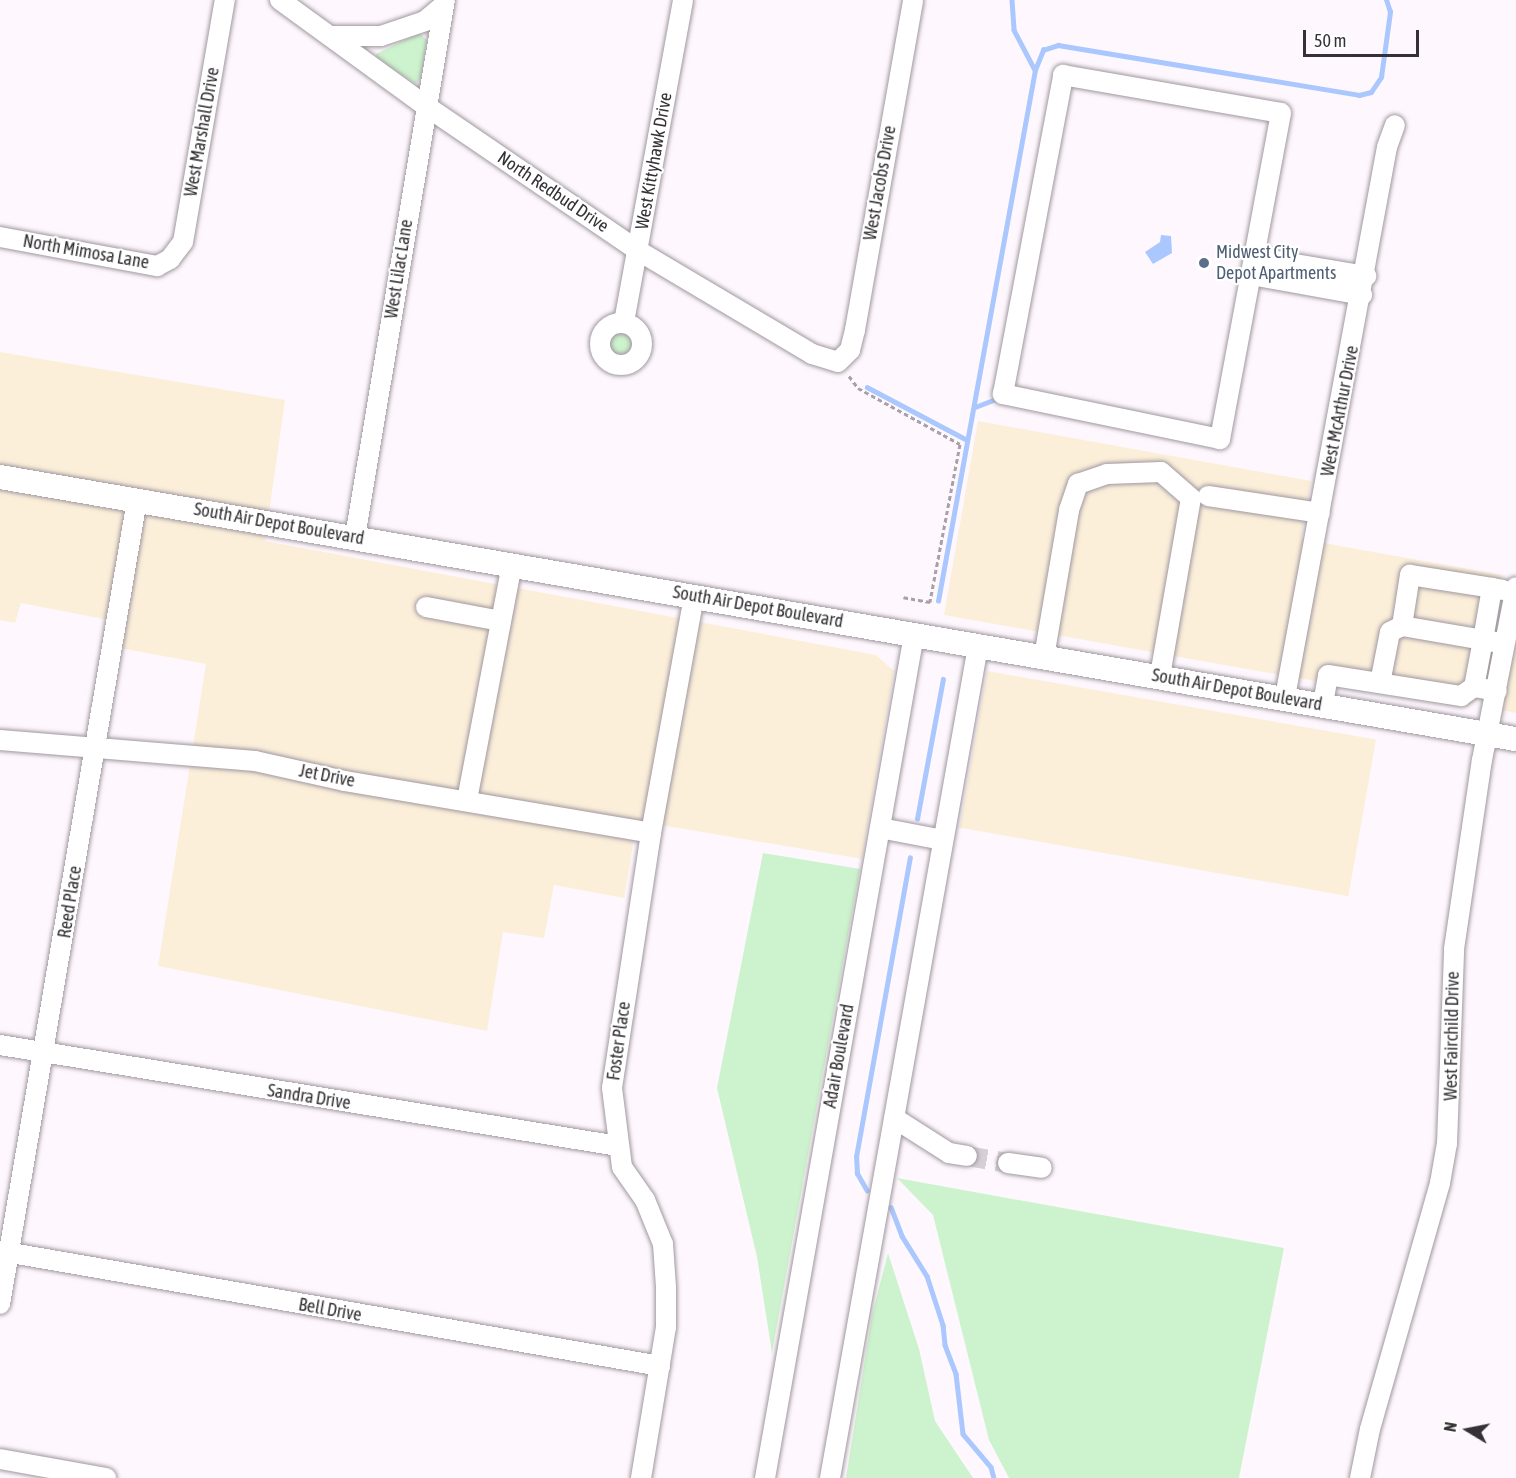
<!DOCTYPE html>
<html>
<head>
<meta charset="utf-8">
<style>
  body { margin:0 }
  #map { position:relative; width:1516px; height:1478px; overflow:hidden; background:#fef8fe; font-family:"Asap Condensed",sans-serif }
  div>[style] { position:absolute }
  .commercial>* { inset:0; background:#fbefda; transform-origin:0 0 }
  .green>* { inset:0; background:#ccf3cd }
  .round { border-radius:50% }
  .water>* { inset:0; background:#aac7fe }
  .stream>* { height:4.5px; margin:-2.25px; padding:0 2.25px; transform-origin:2.25px; border-radius:2.25px; background:#aac7fe }
  .minor-tunnel>* { height:20px; margin-top:-10px; transform-origin:0; background:repeating-linear-gradient(90deg,#d6d0d6 0 20px,transparent 0 30px) }
  .path>* { height:3px; margin-top:-1.5px; transform-origin:0; background:repeating-linear-gradient(90deg,#a7a2a7 0 4.5px,transparent 0 7.5px) }
  .roads { filter:drop-shadow(0 0 2px #a0979f) drop-shadow(0 0 2px #a0979f) }
  .minor>* { height:20px; margin:-10px; padding:0 10px; transform-origin:10px; border-radius:10px; background:#fff }
  .minor>.ring { margin:-10px; padding:0; box-sizing:content-box; background:none; border:20px solid #fff; border-radius:50% }
  .major>* { height:24px; margin:-12px; padding:0 12px; transform-origin:12px; border-radius:12px; background:#fff }
  .dots>* { width:16px; height:16px; translate:-50% -50%; box-sizing:border-box; border:3px solid #fff; border-radius:50% }
  span { translate:-50% -50%; white-space:nowrap; text-align:center; line-height:1.15; -webkit-text-stroke:4.5px #fff; paint-order:stroke }
  .street-label { font-size:18px; color:#353235 }
  .service-label { font-size:18px; color:#4e5e75 }
  .left { translate:0 -50%; text-align:left }
  .north { position:absolute; left:1438px; top:1400px; width:60px; height:60px; -webkit-text-stroke:4px #fff; paint-order:stroke; rotate:280deg; font-size:16px; font-weight:700; line-height:24px; text-align:center; color:#353235 }
  .north::after { content:''; display:block; margin:auto; width:21px; height:27px; background:#353235; clip-path:polygon(50% 0,100% 100%,50% 72%,0 100%) }
  .scale { position:absolute; left:1303px; top:30px; width:116px; height:27px; box-sizing:border-box; border:3px solid #353235; border-top:0; padding-left:8px; font-size:18px; line-height:21px; white-space:nowrap; color:#353235; -webkit-text-stroke:4px #fff; paint-order:stroke }
</style>
</head>
<body>
<div id="map">
  <div class="commercial">
    <div style="clip-path:polygon(0 352px,285px 400px,265px 541px,876px 655px,894px 671px,862px 859px,637px 821px,624px 898px,554px 885px,544px 938px,503px 932px,487px 1031px,158px 966px,206px 664px,120px 648px,124px 623px,21px 603px,15px 623px,0 620px)"></div>
    <div style="clip-path:polygon(978px 421px,1311px 481px,1301px 539px,1502px 575px,1482px 697px,1468px 707px,1455px 706px,944px 615px)"></div>
    <div style="clip-path:polygon(1514px 640px,1516px 640px,1516px 713px,1502px 710px)"></div>
    <div style="left:987px;top:671px;width:395px;height:159px;rotate:10deg"></div>
  </div>
  <div class="green">
    <div style="clip-path:polygon(419px 33px,427px 40px,421px 78px,416px 84px,377px 59px,376px 54px)"></div>
    <div class="round" style="left:609px;top:331px;width:24px;height:24px"></div>
    <div style="clip-path:polygon(763px 853px,860px 869px,772px 1353px,757px 1257px,717px 1088px)"></div>
    <div style="clip-path:polygon(897px 1178px,1284px 1248px,1239px 1478px,1009px 1478px,989px 1440px,933px 1215px)"></div>
    <div style="clip-path:polygon(888px 1253px,919px 1349px,935px 1421px,973px 1478px,846px 1478px,872px 1315px)"></div>
  </div>
  <div class="water">
    <div style="clip-path:polygon(1161px 235px,1171px 236px,1172px 253px,1153px 264px,1145px 252px,1160px 242px)"></div>
  </div>
  <div class="stream">
    <div style="left:1012px;top:0;width:30px;rotate:86deg"></div>
    <div style="left:1014px;top:30px;width:45px;rotate:62.3deg"></div>
    <div style="left:867px;top:387px;width:113px;rotate:27.9deg"></div>
    <div style="left:975px;top:407px;width:26px;rotate:-21deg"></div>
    <div style="left:938px;top:601px;width:540px;rotate:-79.65deg"></div>
    <div style="left:1035px;top:70px;width:22px;rotate:-68deg"></div>
    <div style="left:1043px;top:50px;width:16px;rotate:-18deg"></div>
    <div style="left:1058px;top:45px;width:305px;rotate:9.4deg"></div>
    <div style="left:1359px;top:95px;width:12px;rotate:-14deg"></div>
    <div style="left:1371px;top:92px;width:18px;rotate:-56deg"></div>
    <div style="left:1381px;top:77px;width:66px;rotate:-82.1deg"></div>
    <div style="left:1390px;top:12px;width:13px;rotate:-108deg"></div>
    <div style="left:917px;top:819px;width:142px;rotate:-79.5deg"></div>
    <div style="left:867px;top:1191px;width:20px;rotate:-120deg"></div>
    <div style="left:857px;top:1174px;width:17px;rotate:-93deg"></div>
    <div style="left:856px;top:1157px;width:304px;rotate:-79.8deg"></div>
    <div style="left:891px;top:1207px;width:31px;rotate:69deg"></div>
    <div style="left:902px;top:1236px;width:47px;rotate:58deg"></div>
    <div style="left:927px;top:1276px;width:52px;rotate:71.9deg"></div>
    <div style="left:943px;top:1325px;width:20px;rotate:84deg"></div>
    <div style="left:945px;top:1345px;width:31px;rotate:69deg"></div>
    <div style="left:956px;top:1374px;width:60px;rotate:83.3deg"></div>
    <div style="left:963px;top:1434px;width:43px;rotate:49.7deg"></div>
    <div style="left:991px;top:1467px;width:11px;rotate:75deg"></div>
  </div>
  <div class="minor-tunnel">
    <div style="left:967px;top:1156px;width:42px;rotate:9.7deg"></div>
  </div>
  <div class="path">
    <div style="left:849px;top:376px;width:15px;rotate:53deg"></div>
    <div style="left:858px;top:388px;width:116px;rotate:28.8deg"></div>
    <div style="left:960px;top:444px;width:161px;rotate:100.8deg"></div>
    <div style="left:930px;top:602px;width:27px;rotate:-170deg"></div>
  </div>
  <div class="roads">
    <div class="minor">
      <div style="left:280px;top:0;width:180px;rotate:36deg"></div>
      <div style="left:426px;top:106px;width:255px;rotate:34.3deg"></div>
      <div style="left:637px;top:250px;width:204px;rotate:30.7deg"></div>
      <div style="left:812px;top:354px;width:27px;rotate:17deg"></div>
      <div style="left:838px;top:362px;width:17px;rotate:-45deg"></div>
      <div style="left:850px;top:350px;width:21px;rotate:-76deg"></div>
      <div style="left:855px;top:330px;width:335px;rotate:-80deg"></div>
      <div style="left:330px;top:36px;width:51px"></div>
      <div style="left:381px;top:36px;width:46px;rotate:-18.8deg"></div>
      <div style="left:425px;top:21px;width:23px;rotate:-40deg"></div>
      <div style="left:1063px;top:75px;width:221px;rotate:9.9deg"></div>
      <div style="left:1281px;top:113px;width:332px;rotate:100.6deg"></div>
      <div style="left:1220px;top:439px;width:222px;rotate:-168.3deg"></div>
      <div style="left:1003px;top:394px;width:325px;rotate:-79.3deg"></div>
      <div style="left:0;top:237px;width:160px;rotate:10.5deg"></div>
      <div style="left:157px;top:266px;width:15px;rotate:-28deg"></div>
      <div style="left:170px;top:259px;width:21px;rotate:-53deg"></div>
      <div style="left:183px;top:242px;width:246px;rotate:-80.2deg"></div>
      <div style="left:1254px;top:257px;width:114px;rotate:9.6deg"></div>
      <div style="left:1251px;top:275px;width:113px;rotate:10.2deg"></div>
      <div style="left:624px;top:322px;width:327px;rotate:-79.6deg"></div>
      <div class="ring" style="left:600px;top:323px;width:22px;height:22px"></div>
      <div style="left:1208px;top:496px;width:113px;rotate:8.6deg"></div>
      <div style="left:355px;top:537px;width:544px;rotate:-80.49deg"></div>
      <div style="left:426px;top:607px;width:76px;rotate:10.6deg"></div>
      <div style="left:1402px;top:626px;width:52px;rotate:-81.1deg"></div>
      <div style="left:1410px;top:575px;width:83px;rotate:9deg"></div>
      <div style="left:1495px;top:642px;width:12px;rotate:-171deg"></div>
      <div style="left:1483px;top:640px;width:53px;rotate:-80.2deg"></div>
      <div style="left:1492px;top:588px;width:11px;rotate:10deg"></div>
      <div style="left:1044px;top:657px;width:149px;rotate:-80.3deg"></div>
      <div style="left:1069px;top:510px;width:28px;rotate:-71deg"></div>
      <div style="left:1078px;top:484px;width:31px;rotate:-19deg"></div>
      <div style="left:1107px;top:474px;width:54px;rotate:-2.1deg"></div>
      <div style="left:1161px;top:472px;width:40px;rotate:41deg"></div>
      <div style="left:1191px;top:498px;width:181px;rotate:99.9deg"></div>
      <div style="left:1380px;top:683px;width:52px;rotate:-78.9deg"></div>
      <div style="left:1390px;top:632px;width:13px;rotate:-27deg"></div>
      <div style="left:1402px;top:626px;width:82px;rotate:9.8deg"></div>
      <div style="left:1483px;top:640px;width:48px;rotate:100.8deg"></div>
      <div style="left:1285px;top:697px;width:559px;rotate:-79.49deg"></div>
      <div style="left:1387px;top:147px;width:23px;rotate:-70deg"></div>
      <div style="left:1323px;top:704px;width:29px;rotate:-80deg"></div>
      <div style="left:1328px;top:675px;width:135px;rotate:9deg"></div>
      <div style="left:1461px;top:696px;width:16px;rotate:-35deg"></div>
      <div style="left:1474px;top:687px;width:23px;rotate:10deg"></div>
      <div style="left:0;top:740px;width:256px;rotate:4.7deg"></div>
      <div style="left:255px;top:761px;width:92px;rotate:12.5deg"></div>
      <div style="left:345px;top:781px;width:310px;rotate:9.6deg"></div>
      <div style="left:467px;top:800px;width:240px;rotate:-79.2deg"></div>
      <div style="left:880px;top:828px;width:64px;rotate:10.8deg"></div>
      <div style="left:0;top:1045px;width:626px;rotate:9.28deg"></div>
      <div style="left:894px;top:1118px;width:65px;rotate:32.5deg"></div>
      <div style="left:949px;top:1153px;width:18px;rotate:9deg"></div>
      <div style="left:1008px;top:1163px;width:34px;rotate:8deg"></div>
      <div style="left:0;top:1251px;width:670px;rotate:9.88deg"></div>
      <div style="left:0;top:1304px;width:816px;rotate:-80.33deg"></div>
      <div style="left:0;top:1459px;width:108px;rotate:10.2deg"></div>
      <div style="left:641px;top:1478px;width:153px;rotate:-80.6deg"></div>
      <div style="left:666px;top:1327px;width:40px;rotate:-90deg"></div>
      <div style="left:666px;top:1287px;width:43px;rotate:-94deg"></div>
      <div style="left:663px;top:1244px;width:48px;rotate:-112.2deg"></div>
      <div style="left:645px;top:1200px;width:40px;rotate:-124.9deg"></div>
      <div style="left:622px;top:1167px;width:80px;rotate:-97.2deg"></div>
      <div style="left:612px;top:1088px;width:258px;rotate:-81.3deg"></div>
      <div style="left:651px;top:833px;width:241px;rotate:-79.7deg"></div>
      <div style="left:765px;top:1478px;width:856px;rotate:-79.98deg"></div>
      <div style="left:830px;top:1478px;width:845px;rotate:-79.91deg"></div>
      <div style="left:1360px;top:1478px;width:50px;rotate:-78.5deg"></div>
      <div style="left:1370px;top:1429px;width:256px;rotate:-74.1deg"></div>
      <div style="left:1440px;top:1183px;width:40px;rotate:-80deg"></div>
      <div style="left:1447px;top:1144px;width:195px;rotate:-87.9deg"></div>
      <div style="left:1454px;top:949px;width:191px;rotate:-81.6deg"></div>
      <div style="left:1482px;top:760px;width:176px;rotate:-78.9deg"></div>
    </div>
    <div class="major">
      <div style="left:0;top:477px;width:1538px;rotate:9.81deg"></div>
    </div>
  </div>
  <div class="dots">
    <div style="left:1204px;top:263px;background:#5c6f8a"></div>
  </div>
  <div class="street-label">
    <span style="left:202px;top:132px;rotate:-80deg">West Marshall Drive</span>
    <span style="left:654px;top:161px;rotate:-80deg">West Kittyhawk Drive</span>
    <span style="left:880px;top:183px;rotate:-80deg">West Jacobs Drive</span>
    <span style="left:553px;top:192px;rotate:34deg">North Redbud Drive</span>
    <span style="left:86px;top:252px;rotate:10deg">North Mimosa Lane</span>
    <span style="left:399px;top:269px;rotate:-81deg">West Lilac Lane</span>
    <span style="left:1340px;top:411px;rotate:-79deg">West McArthur Drive</span>
    <span style="left:279px;top:524px;rotate:10deg">South Air Depot Boulevard</span>
    <span style="left:758px;top:607px;rotate:10deg">South Air Depot Boulevard</span>
    <span style="left:1237px;top:690px;rotate:10deg">South Air Depot Boulevard</span>
    <span style="left:327px;top:776px;rotate:11deg">Jet Drive</span>
    <span style="left:70px;top:902px;rotate:-81deg">Reed Place</span>
    <span style="left:1452px;top:1036px;rotate:-89deg">West Fairchild Drive</span>
    <span style="left:619px;top:1041px;rotate:-82deg">Foster Place</span>
    <span style="left:839px;top:1056px;rotate:-80deg">Adair Boulevard</span>
    <span style="left:309px;top:1097px;rotate:9deg">Sandra Drive</span>
    <span style="left:330px;top:1310px;rotate:10deg">Bell Drive</span>
  </div>
  <div class="service-label">
    <span class="left" style="left:1216px;top:263px">Midwest City<br>Depot Apartments</span>
  </div>
  <div class="north">N</div>
  <div class="scale">50 m</div>
</div>
</body>
</html>
